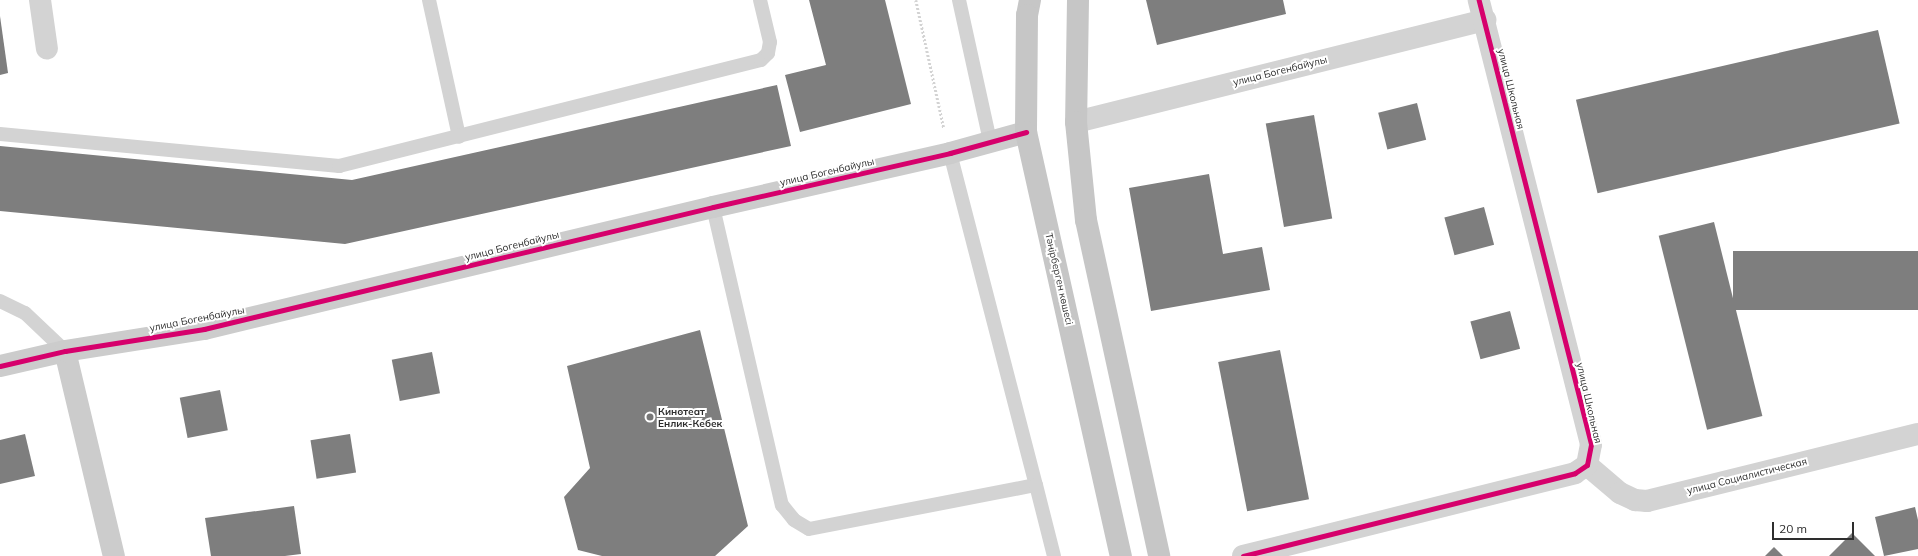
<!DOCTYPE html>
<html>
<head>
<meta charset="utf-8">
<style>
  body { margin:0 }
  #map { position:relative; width:1918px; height:556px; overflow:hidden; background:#fff; font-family:Mulish,sans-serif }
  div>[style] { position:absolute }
  .building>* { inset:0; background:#7e7e7e; transform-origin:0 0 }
  .path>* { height:2.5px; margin-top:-1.25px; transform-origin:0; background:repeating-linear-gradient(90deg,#d3d3d3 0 2px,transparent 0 4px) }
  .lane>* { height:14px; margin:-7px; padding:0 7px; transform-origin:7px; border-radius:7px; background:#d3d3d3 }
  .street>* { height:22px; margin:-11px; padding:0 11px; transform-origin:11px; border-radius:11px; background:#d3d3d3 }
  .secondary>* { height:22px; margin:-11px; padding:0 11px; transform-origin:11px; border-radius:11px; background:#ccc }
  .primary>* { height:22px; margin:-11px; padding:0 11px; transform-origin:11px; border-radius:11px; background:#c6c6c6 }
  .cycleway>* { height:5px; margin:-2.5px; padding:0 2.5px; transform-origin:2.5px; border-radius:2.5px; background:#d6006c }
  .dots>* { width:11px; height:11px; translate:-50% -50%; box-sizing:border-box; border:2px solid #fff; border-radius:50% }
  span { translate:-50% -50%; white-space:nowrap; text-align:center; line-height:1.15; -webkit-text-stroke:4px #fff; paint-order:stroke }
  .street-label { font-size:10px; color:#2e2e2e }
  .poi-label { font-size:10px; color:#2e2e2e; font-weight:700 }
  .left { translate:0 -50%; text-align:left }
  .scale { position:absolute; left:1772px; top:522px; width:82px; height:18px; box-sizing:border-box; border:2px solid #2e2e2e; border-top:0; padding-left:5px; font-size:12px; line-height:14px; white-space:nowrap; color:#2e2e2e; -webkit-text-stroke:3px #fff; paint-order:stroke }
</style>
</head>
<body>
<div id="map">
  <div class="building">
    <div style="clip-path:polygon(809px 0,885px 0,911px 104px,800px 132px,785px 75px,826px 65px)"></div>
    <div style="clip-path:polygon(1146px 0,1283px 0,1286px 14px,1157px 45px)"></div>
    <div style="clip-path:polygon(0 16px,8px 73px,0 75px)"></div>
    <div style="left:1878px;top:30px;width:96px;height:310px;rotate:77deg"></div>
    <div style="clip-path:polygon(777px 85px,791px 146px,345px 244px,0 211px,0 146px,352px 180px)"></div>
    <div style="left:1417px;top:103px;width:38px;height:40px;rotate:76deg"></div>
    <div style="left:1314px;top:115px;width:105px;height:49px;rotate:80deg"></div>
    <div style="clip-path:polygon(1209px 174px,1223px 254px,1262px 247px,1270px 290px,1151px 311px,1129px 188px)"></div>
    <div style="left:1484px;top:207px;width:39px;height:41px;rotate:75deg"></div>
    <div style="left:1714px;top:222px;width:200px;height:57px;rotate:76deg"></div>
    <div style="left:1918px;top:251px;width:59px;height:185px;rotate:90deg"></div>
    <div style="left:1510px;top:311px;width:39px;height:41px;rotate:75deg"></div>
    <div style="clip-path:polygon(700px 330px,748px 526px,715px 556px,602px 556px,578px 550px,564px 497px,590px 468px,567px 366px)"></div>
    <div style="left:1280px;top:350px;width:152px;height:63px;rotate:79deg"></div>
    <div style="left:432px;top:352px;width:42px;height:41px;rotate:79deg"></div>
    <div style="left:220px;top:390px;width:41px;height:41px;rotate:79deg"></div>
    <div style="clip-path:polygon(25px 434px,35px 476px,0 484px,0 440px)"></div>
    <div style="left:350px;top:434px;width:39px;height:40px;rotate:81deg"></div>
    <div style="clip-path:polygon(294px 506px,301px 554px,285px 556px,211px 556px,205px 518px)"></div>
    <div style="clip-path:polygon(1915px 507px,1918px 520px,1918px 549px,1884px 556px,1875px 517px)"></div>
    <div style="clip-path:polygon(1852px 533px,1875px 556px,1829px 556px)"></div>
    <div style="clip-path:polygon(1774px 547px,1783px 556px,1765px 556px)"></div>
  </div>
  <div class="path">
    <div style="left:916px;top:0;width:131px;rotate:77.7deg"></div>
  </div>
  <div class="lane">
    <div style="left:429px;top:0;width:140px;rotate:77.6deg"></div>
    <div style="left:959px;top:0;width:144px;rotate:77.6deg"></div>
    <div style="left:0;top:134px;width:341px;rotate:5.4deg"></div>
    <div style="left:339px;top:166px;width:435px;rotate:-14.1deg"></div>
    <div style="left:761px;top:60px;width:10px;rotate:-45deg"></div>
    <div style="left:768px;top:53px;width:11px;rotate:-80deg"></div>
    <div style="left:770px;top:42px;width:43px;rotate:-103.4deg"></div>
    <div style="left:950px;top:153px;width:343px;rotate:75.5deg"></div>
    <div style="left:713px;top:207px;width:306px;rotate:77deg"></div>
    <div style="left:782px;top:505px;width:19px;rotate:51deg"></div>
    <div style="left:794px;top:520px;width:17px;rotate:31deg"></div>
    <div style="left:809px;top:529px;width:231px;rotate:-11deg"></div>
    <div style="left:1036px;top:485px;width:73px;rotate:75.8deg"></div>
    <div style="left:0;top:301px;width:28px;rotate:26deg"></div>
    <div style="left:25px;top:313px;width:55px;rotate:43.5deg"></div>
  </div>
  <div class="street">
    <div style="left:40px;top:0;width:49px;rotate:81.9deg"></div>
    <div style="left:1076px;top:122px;width:422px;rotate:-14deg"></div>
    <div style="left:1587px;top:465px;width:43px;rotate:40.3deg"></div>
    <div style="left:1620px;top:493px;width:17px;rotate:25deg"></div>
    <div style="left:1635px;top:500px;width:12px;rotate:5deg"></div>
    <div style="left:1647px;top:501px;width:279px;rotate:-13.9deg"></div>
    <div style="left:1243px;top:556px;width:342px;rotate:-14deg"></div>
    <div style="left:1575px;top:473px;width:14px;rotate:-34deg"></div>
    <div style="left:1587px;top:465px;width:21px;rotate:-79deg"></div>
    <div style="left:1591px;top:444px;width:458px;rotate:-104.2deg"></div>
  </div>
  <div class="secondary">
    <div style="left:65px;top:351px;width:211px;rotate:76.6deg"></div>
    <div style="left:0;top:366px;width:67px;rotate:-13deg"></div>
    <div style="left:65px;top:351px;width:141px;rotate:-9deg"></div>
    <div style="left:204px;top:329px;width:523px;rotate:-13.48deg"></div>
    <div style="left:713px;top:207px;width:243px;rotate:-12.8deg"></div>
    <div style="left:950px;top:153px;width:79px;rotate:-15.4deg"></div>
  </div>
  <div class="primary">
    <div style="left:1030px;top:0;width:15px;rotate:101deg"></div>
    <div style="left:1027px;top:15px;width:117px;rotate:90.5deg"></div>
    <div style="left:1026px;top:132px;width:435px;rotate:77.4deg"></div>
    <div style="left:1078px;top:0;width:122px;rotate:90.9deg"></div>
    <div style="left:1076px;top:122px;width:99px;rotate:84.2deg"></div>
    <div style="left:1086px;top:220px;width:344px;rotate:77.7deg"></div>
  </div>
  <div class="cycleway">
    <div style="left:0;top:366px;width:67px;rotate:-13deg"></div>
    <div style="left:65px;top:351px;width:141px;rotate:-9deg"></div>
    <div style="left:204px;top:329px;width:523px;rotate:-13.48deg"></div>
    <div style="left:713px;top:207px;width:243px;rotate:-12.8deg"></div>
    <div style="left:950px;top:153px;width:79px;rotate:-15.4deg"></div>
    <div style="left:1243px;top:556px;width:342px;rotate:-14deg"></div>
    <div style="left:1575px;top:473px;width:14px;rotate:-34deg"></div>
    <div style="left:1587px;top:465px;width:21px;rotate:-79deg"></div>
    <div style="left:1591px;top:444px;width:458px;rotate:-104.2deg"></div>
  </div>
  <div class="dots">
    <div style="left:650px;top:417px;background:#777"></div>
  </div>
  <div class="street-label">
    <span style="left:1280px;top:71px;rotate:-14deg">улица Богенбайулы</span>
    <span style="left:1511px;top:89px;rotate:76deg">улица Школьная</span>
    <span style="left:827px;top:172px;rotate:-13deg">улица Богенбайулы</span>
    <span style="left:512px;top:246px;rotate:-14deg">улица Богенбайулы</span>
    <span style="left:1059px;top:279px;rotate:77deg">Тәңірберген көшесі</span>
    <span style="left:197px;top:319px;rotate:-11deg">улица Богенбайулы</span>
    <span style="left:1589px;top:403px;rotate:77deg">улица Школьная</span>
    <span style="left:1747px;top:476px;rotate:-14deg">улица Социалистическая</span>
  </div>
  <div class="poi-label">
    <span class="left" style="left:658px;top:417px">Кинотеат<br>Енлик-Кебек</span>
  </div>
  <div class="scale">20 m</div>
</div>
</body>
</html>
